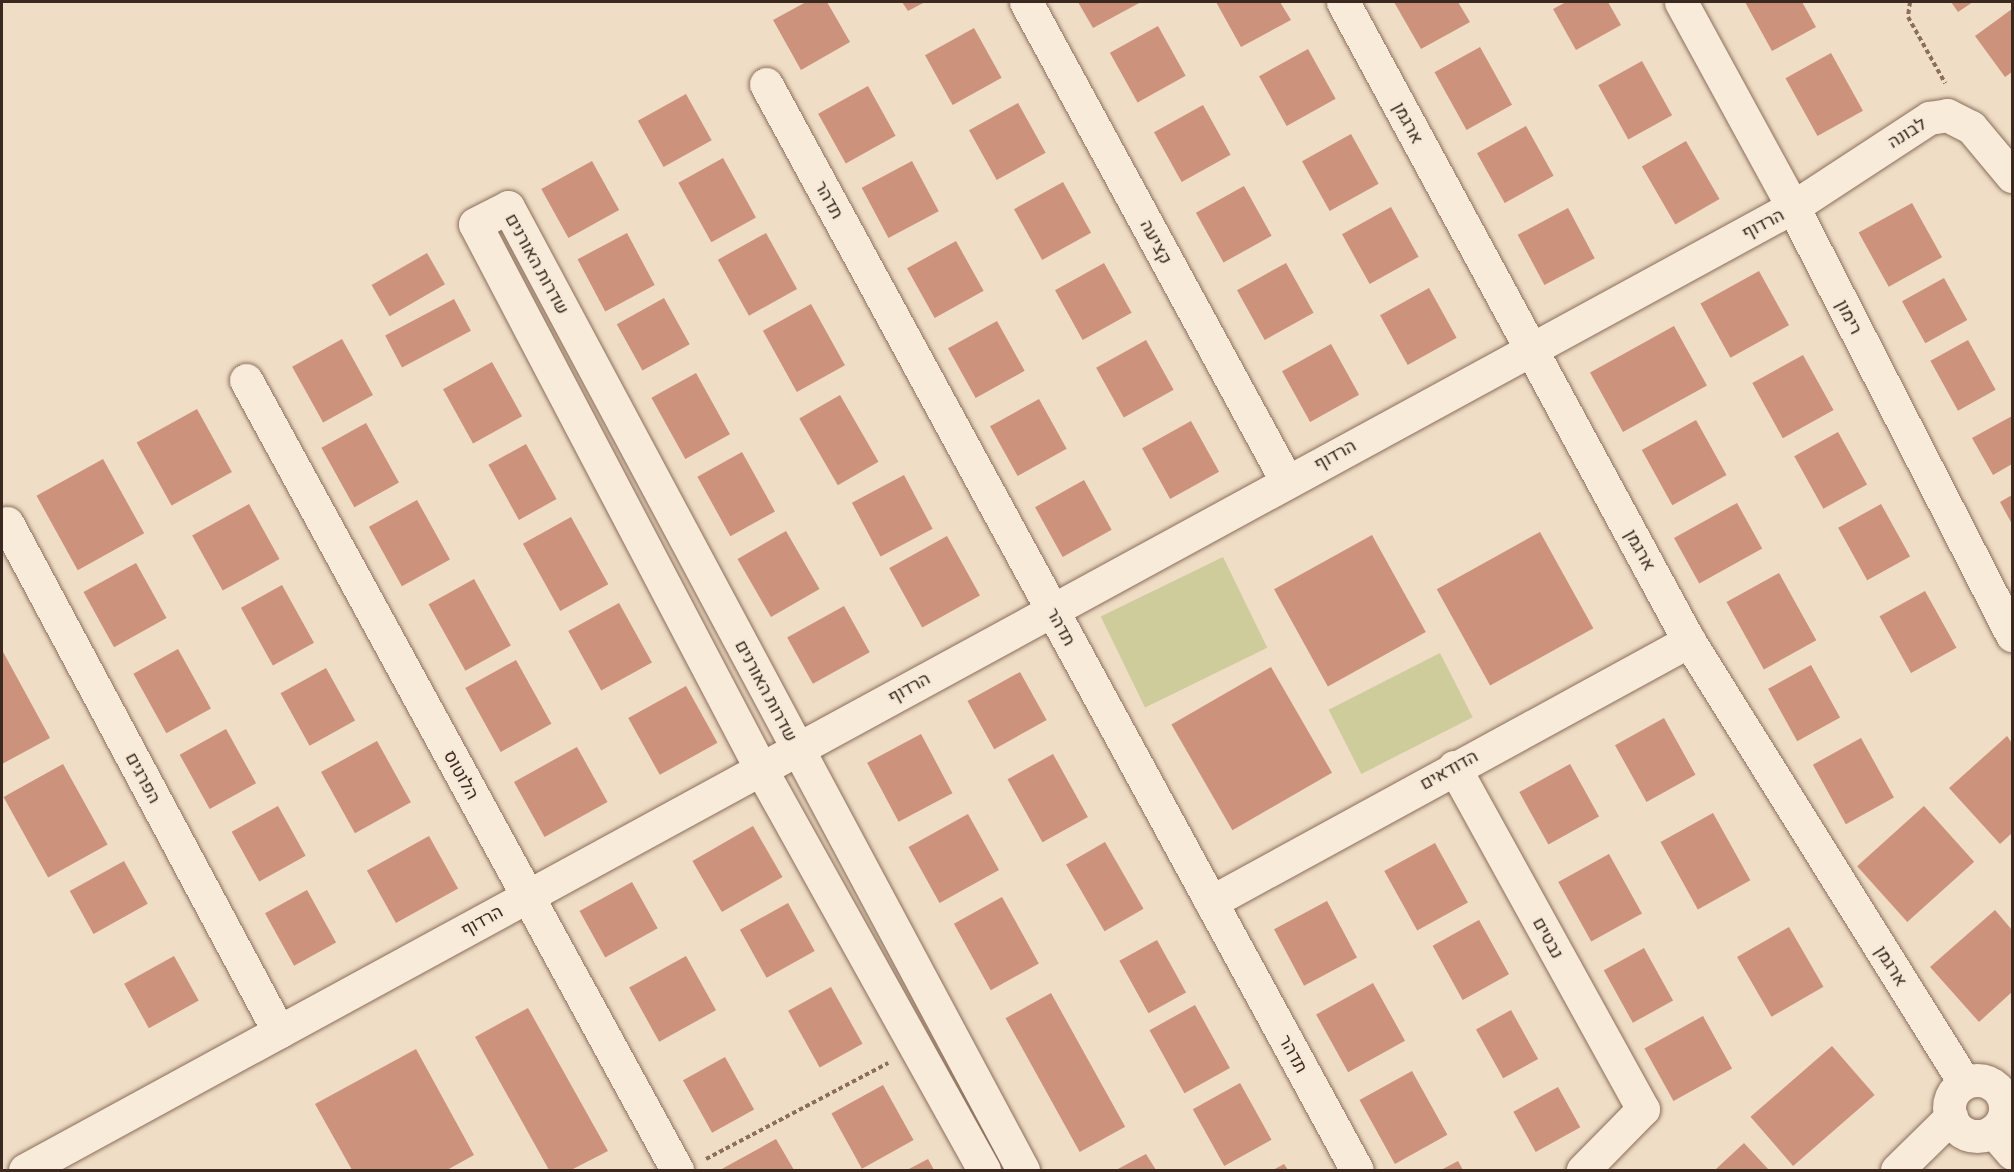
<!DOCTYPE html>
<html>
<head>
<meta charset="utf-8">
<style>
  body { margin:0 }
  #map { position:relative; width:2014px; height:1172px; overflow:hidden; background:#efddc6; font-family:"Crimson Pro",Heebo,serif }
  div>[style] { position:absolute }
  .green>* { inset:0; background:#cdcc9a; transform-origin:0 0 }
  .building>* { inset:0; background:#cd927c; transform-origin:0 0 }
  .path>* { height:4px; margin-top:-2px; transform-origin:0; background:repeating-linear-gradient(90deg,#8b6e5b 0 4.5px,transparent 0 7.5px) }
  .roads { filter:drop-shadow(0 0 2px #8b6e5b) drop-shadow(0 0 2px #8b6e5b) }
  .minor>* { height:33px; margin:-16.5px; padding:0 16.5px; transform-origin:16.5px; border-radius:16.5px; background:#f9ebda }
  .minor>.ring { margin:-16.5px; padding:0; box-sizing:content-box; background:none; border:33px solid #f9ebda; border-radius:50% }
  span { translate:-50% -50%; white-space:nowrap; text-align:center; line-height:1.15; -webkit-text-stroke:4.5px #f6e8d6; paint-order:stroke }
  .street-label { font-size:18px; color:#3b291f }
  .frame { position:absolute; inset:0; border:3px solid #3b291f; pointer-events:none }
</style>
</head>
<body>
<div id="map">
  <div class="green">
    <div style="left:1223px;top:557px;width:101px;height:136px;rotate:64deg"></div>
    <div style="left:1440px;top:653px;width:72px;height:125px;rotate:63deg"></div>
  </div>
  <div class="building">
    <div style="clip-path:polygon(806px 2px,827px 2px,850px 42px,801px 70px,773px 20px)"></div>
    <div style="clip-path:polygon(902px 2px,925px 2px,908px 11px)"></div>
    <div style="clip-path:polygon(1078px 2px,1141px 2px,1093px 28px)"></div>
    <div style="clip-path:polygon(1216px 2px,1280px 2px,1291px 20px,1241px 47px)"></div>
    <div style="clip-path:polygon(1394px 2px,1458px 2px,1470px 22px,1421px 49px)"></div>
    <div style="clip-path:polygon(1566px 2px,1608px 2px,1621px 25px,1576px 50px,1553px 9px)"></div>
    <div style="clip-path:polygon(1745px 2px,1802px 2px,1816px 27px,1772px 51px)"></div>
    <div style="clip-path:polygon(1951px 2px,1973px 2px,1958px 12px)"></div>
    <div style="clip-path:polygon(2012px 9px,2012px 72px,2005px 77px,1975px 36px)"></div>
    <div style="left:1158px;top:26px;width:57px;height:55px;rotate:61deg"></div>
    <div style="left:974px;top:28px;width:57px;height:56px;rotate:61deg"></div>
    <div style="left:1480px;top:47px;width:66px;height:52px;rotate:61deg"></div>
    <div style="left:1308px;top:49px;width:57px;height:56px;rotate:61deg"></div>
    <div style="left:1831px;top:53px;width:66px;height:52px;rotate:61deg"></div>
    <div style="left:1642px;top:61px;width:62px;height:50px;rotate:61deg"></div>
    <div style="left:868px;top:86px;width:57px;height:57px;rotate:61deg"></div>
    <div style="left:686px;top:94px;width:53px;height:55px;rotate:61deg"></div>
    <div style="left:1018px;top:103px;width:57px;height:56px;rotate:61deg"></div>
    <div style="left:1203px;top:105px;width:57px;height:56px;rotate:61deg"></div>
    <div style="left:1526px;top:126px;width:57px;height:56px;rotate:61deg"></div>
    <div style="left:1351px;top:134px;width:57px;height:56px;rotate:61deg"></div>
    <div style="left:1686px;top:141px;width:67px;height:51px;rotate:60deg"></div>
    <div style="left:723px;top:158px;width:68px;height:51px;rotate:61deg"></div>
    <div style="left:592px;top:161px;width:56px;height:58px;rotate:61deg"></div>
    <div style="left:912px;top:161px;width:57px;height:57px;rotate:62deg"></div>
    <div style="left:1063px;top:182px;width:58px;height:56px;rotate:61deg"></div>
    <div style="left:1244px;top:186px;width:57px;height:55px;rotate:61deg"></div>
    <div style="left:1912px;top:203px;width:62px;height:61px;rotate:61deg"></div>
    <div style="left:1391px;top:207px;width:57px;height:56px;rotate:61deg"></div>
    <div style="left:1568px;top:208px;width:57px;height:57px;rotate:62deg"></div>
    <div style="left:627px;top:233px;width:59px;height:56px;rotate:62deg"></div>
    <div style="left:766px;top:233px;width:64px;height:55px;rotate:61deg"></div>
    <div style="left:956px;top:241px;width:57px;height:56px;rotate:61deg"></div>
    <div style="left:427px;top:253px;width:36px;height:64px;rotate:60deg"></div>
    <div style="left:1104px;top:263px;width:57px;height:56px;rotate:61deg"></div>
    <div style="left:1286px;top:263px;width:57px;height:56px;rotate:61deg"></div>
    <div style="left:1759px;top:271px;width:62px;height:67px;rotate:61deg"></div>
    <div style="left:1944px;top:278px;width:48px;height:48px;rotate:61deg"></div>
    <div style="left:1429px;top:288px;width:57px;height:56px;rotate:61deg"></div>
    <div style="left:664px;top:298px;width:53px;height:54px;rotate:61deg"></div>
    <div style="left:454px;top:299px;width:36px;height:78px;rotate:62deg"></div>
    <div style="left:811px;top:304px;width:70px;height:55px;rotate:61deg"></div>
    <div style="left:997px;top:321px;width:57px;height:56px;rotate:61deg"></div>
    <div style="left:1674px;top:326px;width:68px;height:96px;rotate:61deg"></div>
    <div style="left:342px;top:339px;width:64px;height:57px;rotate:61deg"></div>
    <div style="left:1146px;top:340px;width:57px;height:57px;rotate:61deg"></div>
    <div style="left:1968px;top:340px;width:57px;height:43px;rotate:61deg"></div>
    <div style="left:1331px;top:344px;width:58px;height:56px;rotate:61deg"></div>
    <div style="left:1803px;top:355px;width:63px;height:58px;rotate:61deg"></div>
    <div style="left:492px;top:362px;width:62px;height:56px;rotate:61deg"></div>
    <div style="left:696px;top:373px;width:70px;height:51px;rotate:61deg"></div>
    <div style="left:840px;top:395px;width:77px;height:47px;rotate:60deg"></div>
    <div style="left:1039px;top:399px;width:57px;height:56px;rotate:61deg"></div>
    <div style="left:197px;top:409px;width:72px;height:69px;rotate:61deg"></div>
    <div style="clip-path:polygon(2012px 416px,2012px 464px,1993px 475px,1972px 438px)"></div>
    <div style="left:1696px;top:420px;width:63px;height:62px;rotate:61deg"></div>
    <div style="left:1191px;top:421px;width:58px;height:56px;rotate:61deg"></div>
    <div style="left:366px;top:423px;width:68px;height:51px;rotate:61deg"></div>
    <div style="left:1838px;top:432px;width:60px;height:50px;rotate:61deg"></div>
    <div style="left:526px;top:444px;width:63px;height:43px;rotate:61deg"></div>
    <div style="left:742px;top:452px;width:68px;height:51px;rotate:61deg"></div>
    <div style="left:103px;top:459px;width:85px;height:76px;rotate:61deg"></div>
    <div style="left:904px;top:475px;width:61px;height:59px;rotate:62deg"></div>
    <div style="left:1084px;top:480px;width:57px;height:56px;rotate:61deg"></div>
    <div style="clip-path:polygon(2012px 495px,2012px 524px,2000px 502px)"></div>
    <div style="left:417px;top:500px;width:68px;height:55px;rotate:61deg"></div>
    <div style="left:1737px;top:503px;width:52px;height:72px;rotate:61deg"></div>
    <div style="left:249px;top:504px;width:63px;height:65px;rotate:61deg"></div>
    <div style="left:1881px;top:504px;width:60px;height:49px;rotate:61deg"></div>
    <div style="left:571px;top:517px;width:77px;height:55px;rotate:61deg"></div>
    <div style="left:786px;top:531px;width:67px;height:56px;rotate:60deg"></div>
    <div style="left:1540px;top:532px;width:110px;height:118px;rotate:61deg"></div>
    <div style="left:1372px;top:535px;width:111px;height:112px;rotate:61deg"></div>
    <div style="left:947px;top:536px;width:68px;height:66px;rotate:61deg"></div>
    <div style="left:136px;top:563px;width:63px;height:60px;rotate:61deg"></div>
    <div style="left:1779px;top:573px;width:77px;height:60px;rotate:61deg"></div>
    <div style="left:474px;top:579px;width:76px;height:52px;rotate:61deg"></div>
    <div style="left:282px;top:585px;width:66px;height:47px;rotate:61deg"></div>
    <div style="left:1925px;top:591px;width:65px;height:52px;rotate:61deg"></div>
    <div style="left:619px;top:603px;width:68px;height:58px;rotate:61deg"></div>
    <div style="left:844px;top:606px;width:53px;height:65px;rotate:61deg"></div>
    <div style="left:178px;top:649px;width:68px;height:51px;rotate:61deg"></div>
    <div style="clip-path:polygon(2px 650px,50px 738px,2px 764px)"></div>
    <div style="left:516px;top:660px;width:73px;height:58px;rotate:61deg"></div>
    <div style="left:1811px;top:665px;width:60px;height:49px;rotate:61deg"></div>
    <div style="left:1271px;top:667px;width:122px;height:115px;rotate:60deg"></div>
    <div style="left:326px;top:668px;width:60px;height:52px;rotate:61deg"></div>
    <div style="left:1020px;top:672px;width:55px;height:60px;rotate:61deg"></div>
    <div style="left:686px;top:686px;width:65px;height:66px;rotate:61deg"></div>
    <div style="left:1664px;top:718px;width:65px;height:56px;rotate:61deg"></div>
    <div style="left:226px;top:729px;width:62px;height:53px;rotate:61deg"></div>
    <div style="left:921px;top:734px;width:67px;height:61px;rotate:62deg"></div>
    <div style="clip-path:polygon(2007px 736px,2012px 743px,2012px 833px,2000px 844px,1949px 788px)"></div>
    <div style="left:1861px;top:738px;width:68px;height:55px;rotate:61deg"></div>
    <div style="left:377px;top:741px;width:70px;height:64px;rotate:61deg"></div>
    <div style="left:577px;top:747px;width:63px;height:72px;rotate:61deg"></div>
    <div style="left:1053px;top:754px;width:72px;height:52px;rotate:61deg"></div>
    <div style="left:63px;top:764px;width:92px;height:68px;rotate:61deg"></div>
    <div style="left:1570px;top:764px;width:60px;height:58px;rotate:61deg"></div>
    <div style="left:278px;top:806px;width:57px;height:53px;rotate:61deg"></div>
    <div style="left:1924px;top:806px;width:75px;height:90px;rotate:48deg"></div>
    <div style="left:1713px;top:813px;width:77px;height:60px;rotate:61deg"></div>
    <div style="left:968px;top:814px;width:64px;height:68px;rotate:61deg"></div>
    <div style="left:753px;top:826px;width:59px;height:70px;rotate:60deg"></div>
    <div style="left:429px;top:836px;width:60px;height:71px;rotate:61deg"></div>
    <div style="left:1105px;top:842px;width:77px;height:45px;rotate:60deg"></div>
    <div style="left:1435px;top:843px;width:68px;height:58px;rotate:61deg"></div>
    <div style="left:1609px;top:854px;width:68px;height:58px;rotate:61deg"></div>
    <div style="left:124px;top:861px;width:49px;height:62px;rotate:61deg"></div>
    <div style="left:632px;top:882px;width:53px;height:60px;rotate:61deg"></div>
    <div style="left:307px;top:890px;width:60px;height:48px;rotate:61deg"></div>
    <div style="left:1002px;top:897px;width:76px;height:55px;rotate:61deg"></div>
    <div style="left:1327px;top:901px;width:64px;height:60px;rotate:62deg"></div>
    <div style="left:788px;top:903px;width:55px;height:55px;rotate:61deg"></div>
    <div style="clip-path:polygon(1995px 910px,2012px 930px,2012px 992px,1979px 1022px,1930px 967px)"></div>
    <div style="left:1479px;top:920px;width:62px;height:53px;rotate:61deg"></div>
    <div style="left:1789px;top:927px;width:69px;height:60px;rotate:60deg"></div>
    <div style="left:1157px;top:940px;width:60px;height:43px;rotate:61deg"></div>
    <div style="left:1644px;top:948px;width:60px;height:46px;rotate:61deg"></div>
    <div style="left:174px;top:956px;width:51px;height:57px;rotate:61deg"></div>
    <div style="left:686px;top:956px;width:62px;height:65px;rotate:61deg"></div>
    <div style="left:1373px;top:983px;width:66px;height:65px;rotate:61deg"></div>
    <div style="left:831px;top:987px;width:65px;height:49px;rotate:61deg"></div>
    <div style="left:1051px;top:993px;width:153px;height:52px;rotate:61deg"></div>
    <div style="left:1195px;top:1005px;width:72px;height:52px;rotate:61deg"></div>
    <div style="clip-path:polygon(528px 1008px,608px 1151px,571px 1170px,549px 1170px,475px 1037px)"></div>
    <div style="left:1511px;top:1010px;width:56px;height:40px;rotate:61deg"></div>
    <div style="left:1703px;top:1016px;width:60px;height:67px;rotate:61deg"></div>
    <div style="left:1832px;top:1046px;width:65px;height:108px;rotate:49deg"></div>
    <div style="clip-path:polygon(416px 1049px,474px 1155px,447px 1170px,352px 1170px,315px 1104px)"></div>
    <div style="left:725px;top:1057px;width:60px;height:48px;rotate:61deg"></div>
    <div style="left:1412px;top:1071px;width:73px;height:60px;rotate:61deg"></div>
    <div style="left:1240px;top:1083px;width:65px;height:54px;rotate:61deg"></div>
    <div style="left:883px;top:1085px;width:63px;height:59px;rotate:61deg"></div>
    <div style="left:1558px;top:1087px;width:46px;height:51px;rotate:61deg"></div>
    <div style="clip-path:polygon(776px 1139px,794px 1170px,720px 1170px)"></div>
    <div style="clip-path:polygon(1744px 1143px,1769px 1170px,1717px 1170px,1716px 1169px)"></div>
    <div style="clip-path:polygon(1146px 1154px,1156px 1170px,1116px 1170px)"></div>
    <div style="clip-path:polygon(928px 1159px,934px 1170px,907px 1170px)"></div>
    <div style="clip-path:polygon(1458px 1161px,1463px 1170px,1441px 1170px)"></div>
    <div style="clip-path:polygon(1284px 1164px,1288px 1170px,1273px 1170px)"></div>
  </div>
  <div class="path">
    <div style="left:1910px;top:2px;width:15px;rotate:98deg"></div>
    <div style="left:1908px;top:17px;width:76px;rotate:60.7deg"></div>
    <div style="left:706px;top:1159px;width:206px;rotate:-27.8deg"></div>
  </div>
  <div class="roads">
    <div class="minor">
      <div style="left:1026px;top:2px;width:546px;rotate:61.46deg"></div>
      <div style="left:1343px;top:2px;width:727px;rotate:61.57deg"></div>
      <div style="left:1689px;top:641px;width:520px;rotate:58.05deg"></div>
      <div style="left:1681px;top:2px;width:234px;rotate:61.4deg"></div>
      <div style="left:1793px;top:207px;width:481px;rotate:62.9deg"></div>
      <div style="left:766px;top:84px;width:1236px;rotate:61.45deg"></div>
      <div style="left:246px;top:380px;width:900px;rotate:61.38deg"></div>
      <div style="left:7px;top:523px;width:577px;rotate:61.88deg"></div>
      <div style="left:1454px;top:767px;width:391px;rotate:61.1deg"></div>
      <div style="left:1643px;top:1109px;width:86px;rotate:134.5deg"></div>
      <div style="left:1211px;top:902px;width:545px;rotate:-28.64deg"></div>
      <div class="ring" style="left:1949px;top:1080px;width:23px;height:23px"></div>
      <div style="left:1993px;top:1131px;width:29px;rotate:49deg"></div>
      <div style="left:25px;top:1170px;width:2013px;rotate:-28.58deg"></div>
      <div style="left:1793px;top:207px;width:163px;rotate:-33.2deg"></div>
      <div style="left:1929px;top:118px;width:18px;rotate:-9deg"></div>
      <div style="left:1947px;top:115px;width:27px;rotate:27deg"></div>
      <div style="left:1971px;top:127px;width:64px;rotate:50.1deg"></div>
      <div style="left:984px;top:1170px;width:459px;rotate:-119.1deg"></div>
      <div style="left:761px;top:769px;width:615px;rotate:-117.69deg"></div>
      <div style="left:475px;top:224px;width:37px;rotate:-27deg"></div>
      <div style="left:508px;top:207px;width:1092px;rotate:61.86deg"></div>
      <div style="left:1897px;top:1170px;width:76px;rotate:-44.5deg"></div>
    </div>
  </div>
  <div class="street-label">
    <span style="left:1408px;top:123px;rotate:62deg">ארגמן</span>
    <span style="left:1907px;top:133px;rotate:-32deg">לבונה</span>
    <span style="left:829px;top:200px;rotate:61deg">תדהר</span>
    <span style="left:1763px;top:224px;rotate:-28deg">הרדוף</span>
    <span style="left:1156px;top:242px;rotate:62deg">קציעה</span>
    <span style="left:537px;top:264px;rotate:61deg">שדרות האורנים</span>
    <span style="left:1849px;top:317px;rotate:63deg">רימון</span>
    <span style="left:1335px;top:455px;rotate:-29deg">הרדוף</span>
    <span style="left:1640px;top:550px;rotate:61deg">ארגמן</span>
    <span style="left:1061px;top:627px;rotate:61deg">תדהר</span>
    <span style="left:909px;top:688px;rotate:-29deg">הרדוף</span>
    <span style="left:766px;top:691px;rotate:62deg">שדרות האורנים</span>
    <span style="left:1449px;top:770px;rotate:-29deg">הדודאים</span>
    <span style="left:461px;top:775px;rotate:61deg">הלוטוס</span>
    <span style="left:143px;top:778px;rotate:62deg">הפרגים</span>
    <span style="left:482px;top:921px;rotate:-29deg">הרדוף</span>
    <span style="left:1548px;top:938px;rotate:61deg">נבטים</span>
    <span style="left:1891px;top:966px;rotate:58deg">ארגמן</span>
    <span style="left:1293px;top:1054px;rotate:61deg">תדהר</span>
  </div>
  <div class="frame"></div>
</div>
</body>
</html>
